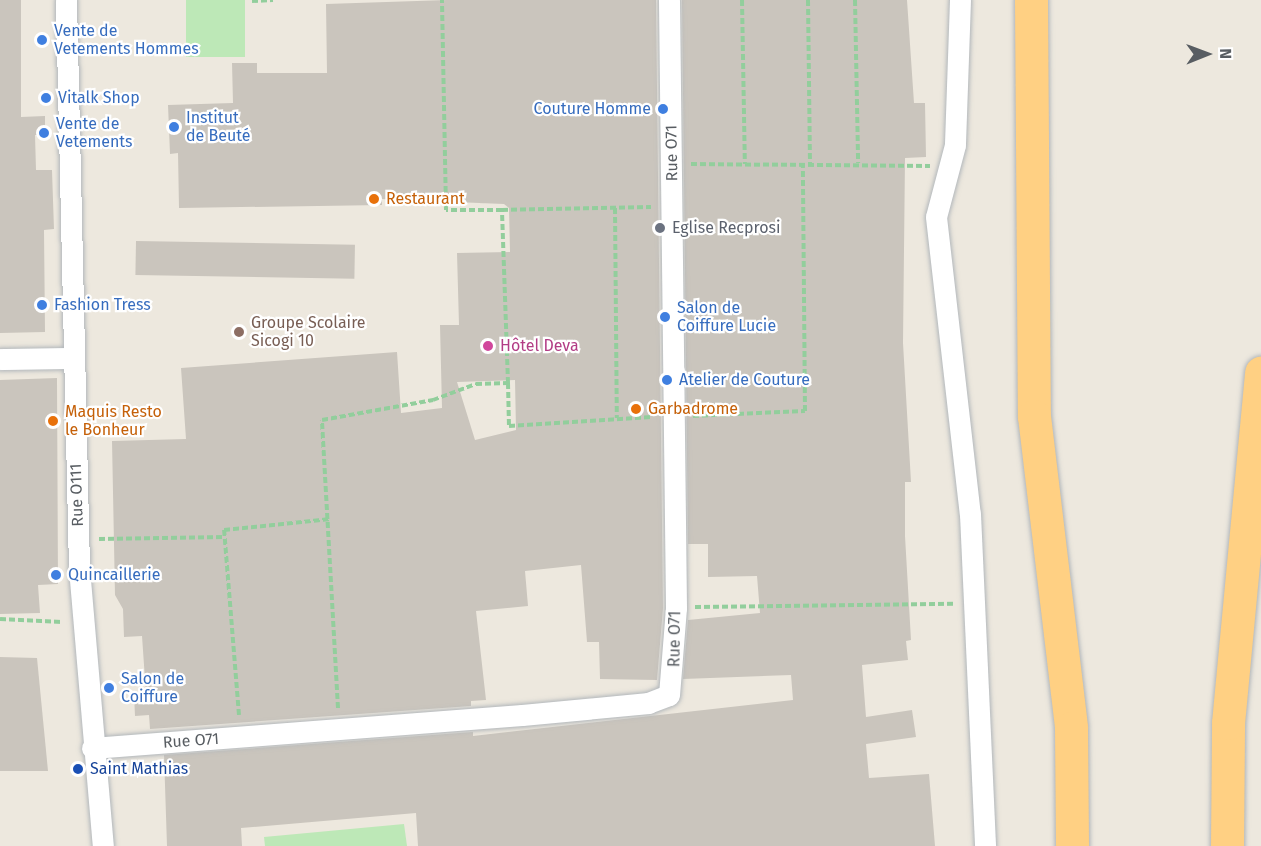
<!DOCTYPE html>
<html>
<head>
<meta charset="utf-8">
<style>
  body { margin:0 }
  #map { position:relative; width:1261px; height:846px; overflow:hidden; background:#ede8de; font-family:"Fira Sans",sans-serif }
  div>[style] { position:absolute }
  .green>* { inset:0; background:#bde8b7; transform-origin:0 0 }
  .building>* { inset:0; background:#cac5bd; transform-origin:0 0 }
  .path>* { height:4px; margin-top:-2px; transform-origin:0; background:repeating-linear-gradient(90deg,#92ce9c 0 6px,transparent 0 9px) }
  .roads { filter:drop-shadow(0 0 2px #b2b7bb) drop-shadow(0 0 2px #b2b7bb) }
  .street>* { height:21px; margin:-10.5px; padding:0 10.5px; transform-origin:10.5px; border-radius:10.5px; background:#fff }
  .highway>* { height:33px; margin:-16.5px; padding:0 16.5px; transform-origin:16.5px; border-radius:16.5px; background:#ffd083 }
  .dots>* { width:16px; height:16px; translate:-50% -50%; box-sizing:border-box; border:3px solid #fff; border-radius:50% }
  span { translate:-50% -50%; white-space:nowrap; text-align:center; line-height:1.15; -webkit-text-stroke:4.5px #fff; paint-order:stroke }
  .shop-label { font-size:16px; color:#366cbe }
  .left { translate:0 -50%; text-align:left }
  .right { translate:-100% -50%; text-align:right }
  .street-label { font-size:16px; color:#585d62 }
  .food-label { font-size:16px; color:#c56008 }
  .worship-label { font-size:16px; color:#5b616d }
  .education-label { font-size:16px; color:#785e54 }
  .hotel-label { font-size:16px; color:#b23c85 }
  .transit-label { font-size:16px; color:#164399 }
  .north { position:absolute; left:1177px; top:24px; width:60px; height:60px; -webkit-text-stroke:4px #fff; paint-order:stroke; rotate:89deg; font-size:16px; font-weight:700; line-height:24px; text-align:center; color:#585d62 }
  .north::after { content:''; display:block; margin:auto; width:21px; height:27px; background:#585d62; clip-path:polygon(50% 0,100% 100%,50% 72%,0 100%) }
</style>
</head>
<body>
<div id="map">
  <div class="green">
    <div style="left:186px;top:0;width:59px;height:57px"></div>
    <div style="clip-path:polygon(404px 824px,407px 846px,265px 846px,264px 837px)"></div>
  </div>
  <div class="building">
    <div style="clip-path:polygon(0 0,21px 0,21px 117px,45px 116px,45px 135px,35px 135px,36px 170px,52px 170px,54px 229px,44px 230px,45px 332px,0 333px)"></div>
    <div style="clip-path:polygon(evenodd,447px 0,656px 0,663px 608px,657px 680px,600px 679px,599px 642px,587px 642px,581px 565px,525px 571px,528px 606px,476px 611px,486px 700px,471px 701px,471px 706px,150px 729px,149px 715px,135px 716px,134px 694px,146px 694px,142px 636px,124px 637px,123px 609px,115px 595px,112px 441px,186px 439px,181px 368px,397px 352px,401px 413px,442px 408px,440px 325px,459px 325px,457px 253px,510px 252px,509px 208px,504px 204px,382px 199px,382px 205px,179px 208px,178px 153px,170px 154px,168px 105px,233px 103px,232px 63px,257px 63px,257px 73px,327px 73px,326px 4px,447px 0,515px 380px,516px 430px,475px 440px,457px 382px,515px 380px)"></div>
    <div style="clip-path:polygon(682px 0,907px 0,914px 103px,925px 103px,926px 157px,905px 158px,903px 343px,911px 482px,905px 482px,905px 536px,911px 640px,906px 641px,908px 660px,862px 665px,866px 717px,912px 710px,916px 737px,866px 744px,869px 778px,929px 774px,935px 846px,418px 846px,416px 813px,241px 828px,242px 846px,167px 846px,164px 755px,473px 732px,473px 736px,793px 700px,791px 675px,683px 679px,688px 620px,760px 613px,757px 576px,708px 577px,708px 544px,688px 544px)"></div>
    <div style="left:136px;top:241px;width:219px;height:34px;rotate:1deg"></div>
    <div style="clip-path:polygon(57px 378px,58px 584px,38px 585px,40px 613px,0 614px,0 380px)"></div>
    <div style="clip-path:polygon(0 657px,37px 658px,48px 771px,0 771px)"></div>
  </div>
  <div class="path">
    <div style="left:742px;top:0;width:164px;rotate:89deg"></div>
    <div style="left:808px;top:0;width:163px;rotate:89.3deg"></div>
    <div style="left:855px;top:0;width:163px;rotate:88.9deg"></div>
    <div style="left:252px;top:1px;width:21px;rotate:-3deg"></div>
    <div style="left:691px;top:164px;width:239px;rotate:0.5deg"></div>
    <div style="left:615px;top:208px;width:210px;rotate:89.5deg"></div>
    <div style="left:502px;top:210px;width:149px;rotate:-1.2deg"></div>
    <div style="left:508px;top:383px;width:43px;rotate:88.7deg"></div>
    <div style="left:509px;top:426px;width:143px;rotate:-3.6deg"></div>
    <div style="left:693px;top:416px;width:112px;rotate:-2.6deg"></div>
    <div style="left:805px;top:411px;width:247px;rotate:-90.5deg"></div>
    <div style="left:99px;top:539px;width:126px;rotate:-0.9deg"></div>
    <div style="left:695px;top:607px;width:259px;rotate:-0.7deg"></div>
    <div style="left:0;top:619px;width:62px;rotate:2.8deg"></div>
    <div style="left:338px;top:708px;width:288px;rotate:-93.2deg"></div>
    <div style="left:322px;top:420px;width:113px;rotate:-10.2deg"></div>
    <div style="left:433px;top:400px;width:46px;rotate:-20.4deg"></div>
    <div style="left:476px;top:384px;width:32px;rotate:-2deg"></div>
    <div style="left:508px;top:383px;width:173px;rotate:-92deg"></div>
    <div style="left:502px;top:210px;width:56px;rotate:180deg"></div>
    <div style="left:446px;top:210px;width:210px;rotate:-91.1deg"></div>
    <div style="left:239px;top:715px;width:186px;rotate:-94.6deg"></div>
    <div style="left:224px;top:530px;width:107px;rotate:-5.9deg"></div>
  </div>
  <div class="roads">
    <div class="street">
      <div style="left:66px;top:0;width:568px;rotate:88.69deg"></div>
      <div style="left:79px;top:568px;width:279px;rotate:85.1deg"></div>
      <div style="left:960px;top:0;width:145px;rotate:92deg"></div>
      <div style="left:955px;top:145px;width:74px;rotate:104.8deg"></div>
      <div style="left:936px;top:217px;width:299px;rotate:83.5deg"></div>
      <div style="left:970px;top:514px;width:332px;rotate:87.4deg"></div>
      <div style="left:0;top:359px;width:72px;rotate:-0.8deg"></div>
      <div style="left:92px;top:748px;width:431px;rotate:-4.4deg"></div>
      <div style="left:522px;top:715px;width:127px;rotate:-5.4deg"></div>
      <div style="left:648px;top:703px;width:22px;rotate:-21deg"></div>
      <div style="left:669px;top:695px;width:87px;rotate:-85.4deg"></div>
      <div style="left:676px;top:608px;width:608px;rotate:-90.66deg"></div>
    </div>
    <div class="highway">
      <div style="left:1031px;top:0;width:416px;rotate:89.6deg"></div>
      <div style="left:1034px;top:416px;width:314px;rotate:83.2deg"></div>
      <div style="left:1071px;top:728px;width:118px;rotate:89.5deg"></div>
      <div style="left:1227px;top:846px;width:123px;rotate:-89.5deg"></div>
      <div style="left:1228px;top:723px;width:352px;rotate:-84.6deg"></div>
    </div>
  </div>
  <div class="dots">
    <div style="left:42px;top:40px;background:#3f7fe0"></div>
    <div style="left:46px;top:98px;background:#3f7fe0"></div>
    <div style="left:663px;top:109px;background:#3f7fe0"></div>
    <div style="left:174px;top:127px;background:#3f7fe0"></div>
    <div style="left:44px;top:133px;background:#3f7fe0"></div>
    <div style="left:374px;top:199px;background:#e8710a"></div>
    <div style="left:660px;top:228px;background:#6b7280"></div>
    <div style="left:42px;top:305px;background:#3f7fe0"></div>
    <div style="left:665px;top:317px;background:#3f7fe0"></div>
    <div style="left:239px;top:332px;background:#8d6e63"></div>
    <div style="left:488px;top:346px;background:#d1479c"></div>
    <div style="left:667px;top:380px;background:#3f7fe0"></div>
    <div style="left:636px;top:409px;background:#e8710a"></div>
    <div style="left:53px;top:421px;background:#e8710a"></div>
    <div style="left:56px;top:575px;background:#3f7fe0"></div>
    <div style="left:109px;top:688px;background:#3f7fe0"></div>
    <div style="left:78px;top:769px;background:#1a4fb4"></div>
  </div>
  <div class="shop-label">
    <span class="left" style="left:54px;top:40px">Vente de<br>Vetements Hommes</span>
    <span class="left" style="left:58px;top:98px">Vitalk Shop</span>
    <span class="right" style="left:651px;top:109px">Couture Homme</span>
    <span class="left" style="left:186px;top:127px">Institut<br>de Beuté</span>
    <span class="left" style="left:56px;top:133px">Vente de<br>Vetements</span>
    <span class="left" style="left:54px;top:305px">Fashion Tress</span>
    <span class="left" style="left:677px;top:317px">Salon de<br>Coiffure Lucie</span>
    <span class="left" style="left:679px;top:380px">Atelier de Couture</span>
    <span class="left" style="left:68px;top:575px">Quincaillerie</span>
    <span class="left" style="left:121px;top:688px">Salon de<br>Coiffure</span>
  </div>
  <div class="street-label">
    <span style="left:672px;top:153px;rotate:-91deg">Rue O71</span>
    <span style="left:77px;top:495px;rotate:-92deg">Rue O111</span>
    <span style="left:675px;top:639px;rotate:-89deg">Rue O71</span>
    <span style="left:191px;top:741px;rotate:-4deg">Rue O71</span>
  </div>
  <div class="food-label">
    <span class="left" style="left:386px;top:199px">Restaurant</span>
    <span class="left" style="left:648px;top:409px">Garbadrome</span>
    <span class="left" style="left:65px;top:421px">Maquis Resto<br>le Bonheur</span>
  </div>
  <div class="worship-label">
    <span class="left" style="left:672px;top:228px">Eglise Recprosi</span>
  </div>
  <div class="education-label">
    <span class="left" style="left:251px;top:332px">Groupe Scolaire<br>Sicogi 10</span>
  </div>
  <div class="hotel-label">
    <span class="left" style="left:500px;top:346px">Hôtel Deva</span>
  </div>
  <div class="transit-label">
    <span class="left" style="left:90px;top:769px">Saint Mathias</span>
  </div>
  <div class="north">N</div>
</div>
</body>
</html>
